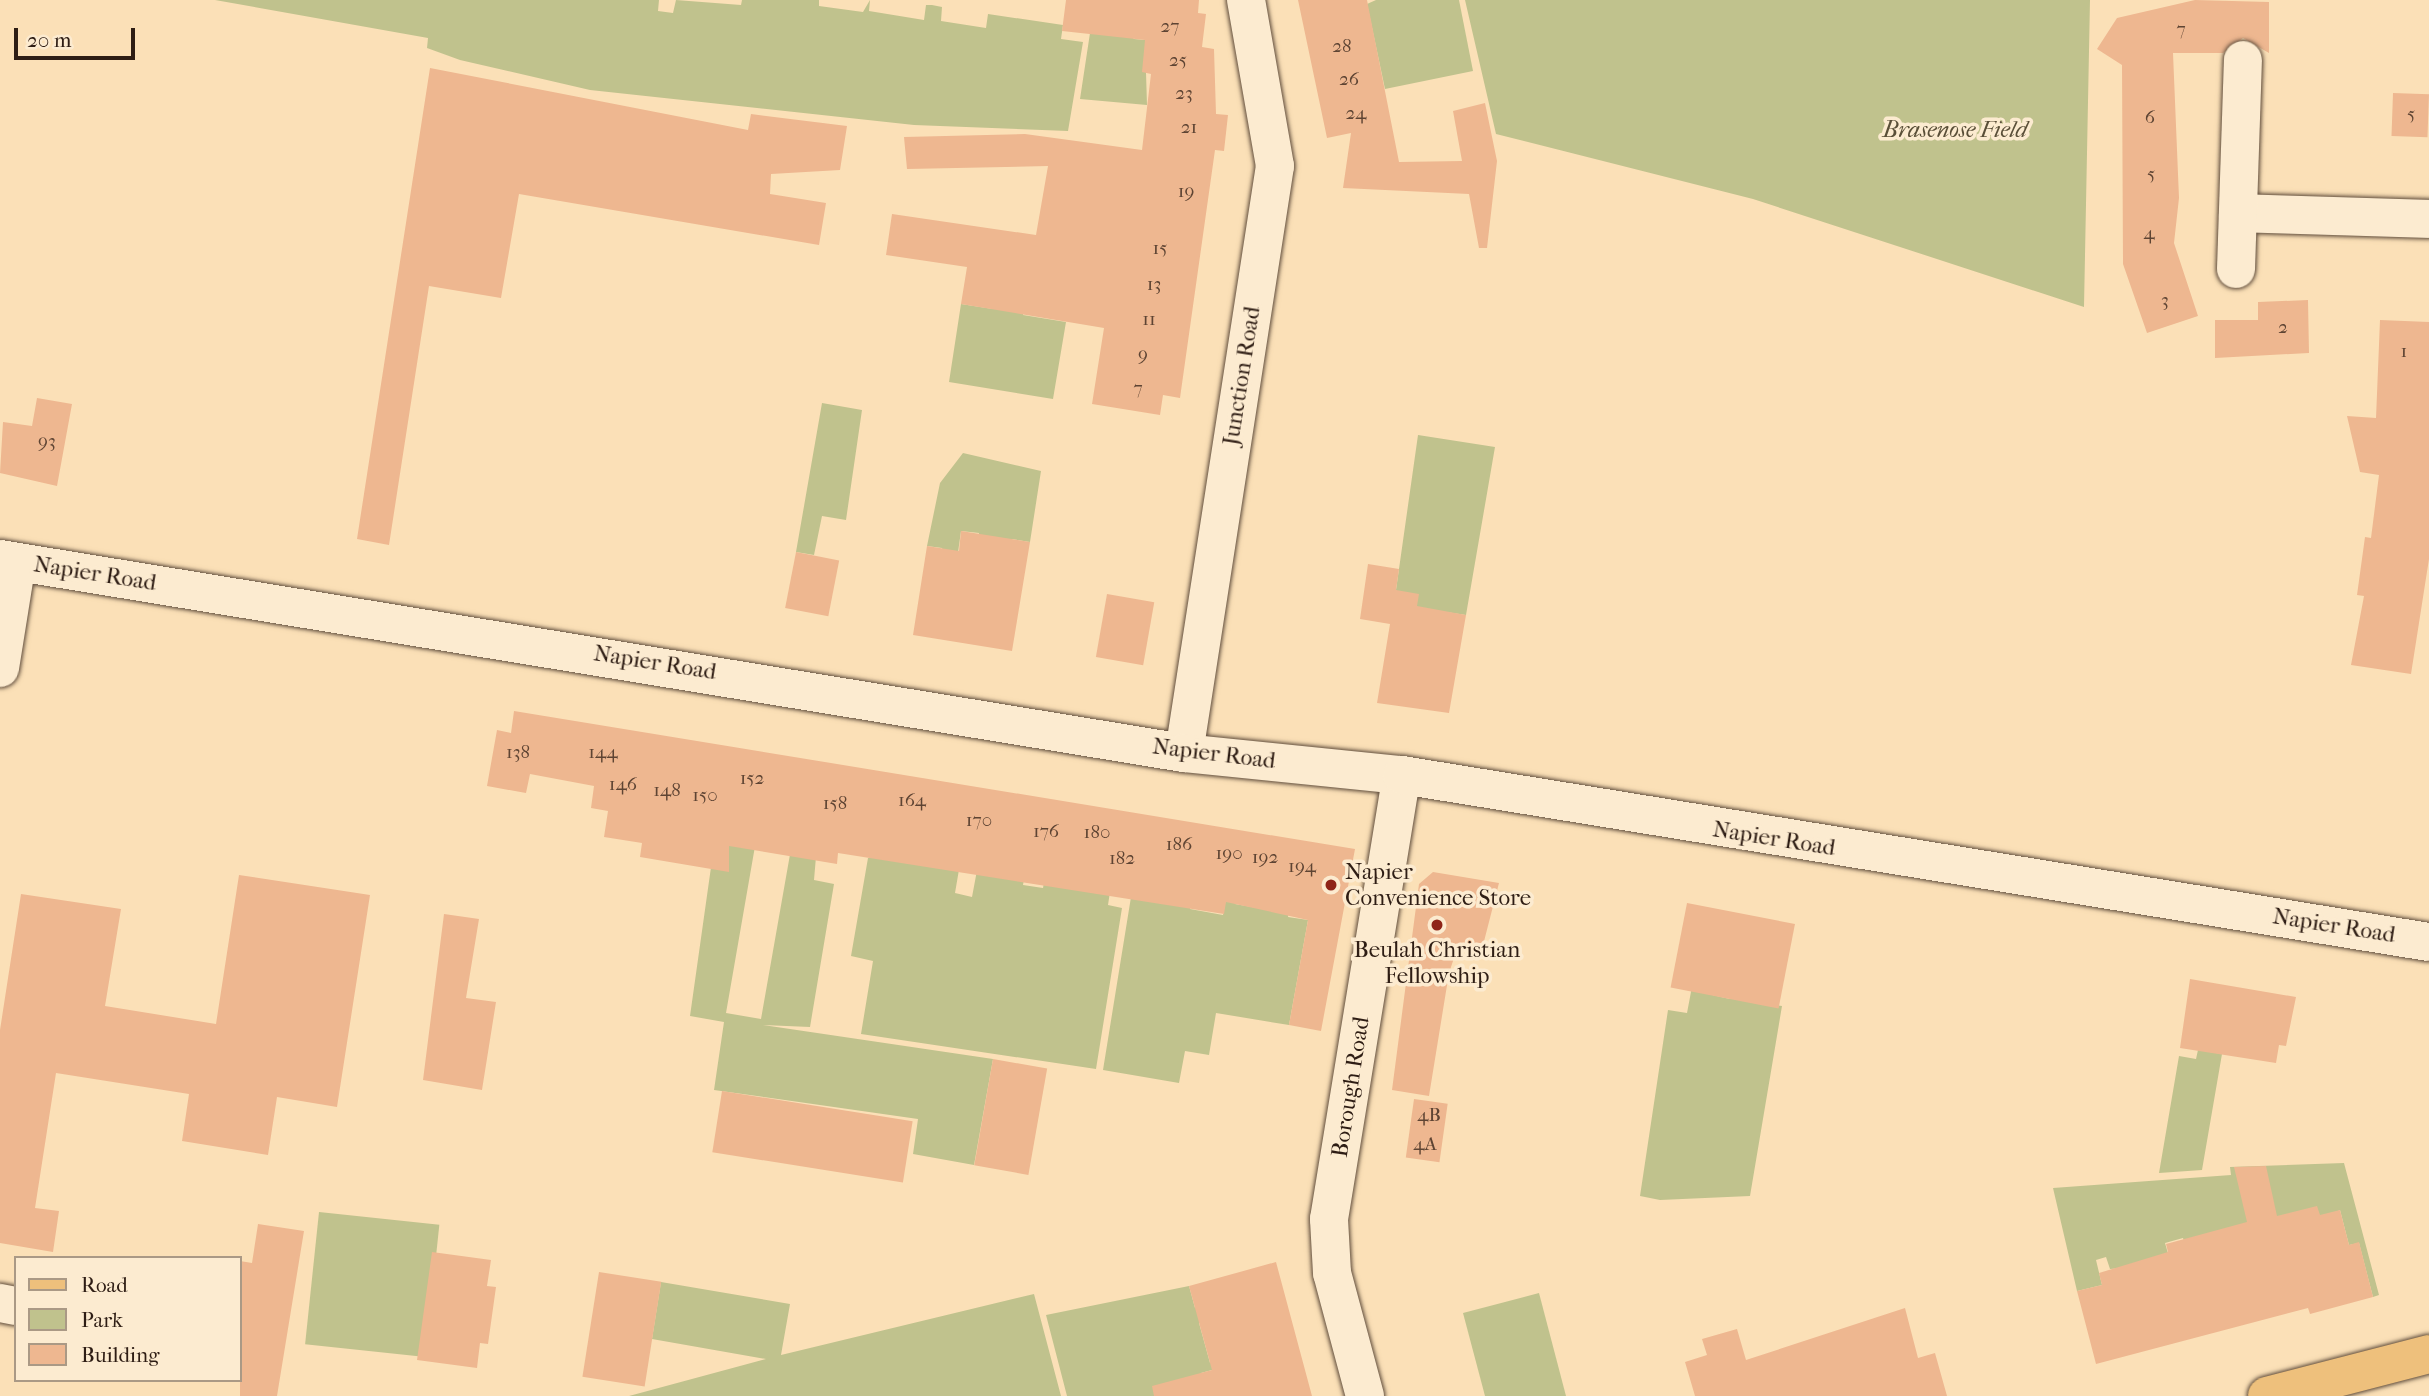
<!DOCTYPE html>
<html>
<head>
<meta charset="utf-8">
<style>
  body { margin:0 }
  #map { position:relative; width:2429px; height:1396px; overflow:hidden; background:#fbe0b7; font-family:"IM FELL French Canon",serif }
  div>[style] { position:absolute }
  .green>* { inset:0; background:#c0c28d; transform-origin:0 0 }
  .building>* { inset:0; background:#eeb790; transform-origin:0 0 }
  .roads { filter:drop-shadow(0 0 2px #614e3d) drop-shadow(0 0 2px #614e3d) }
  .street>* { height:38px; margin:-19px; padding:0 19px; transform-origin:19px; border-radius:19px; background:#fcebd0 }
  .secondary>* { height:38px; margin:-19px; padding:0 19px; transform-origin:19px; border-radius:19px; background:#fcebd0 }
  .primary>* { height:38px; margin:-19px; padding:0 19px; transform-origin:19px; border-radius:19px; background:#eec07c }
  .dots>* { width:19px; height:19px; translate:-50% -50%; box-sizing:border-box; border:4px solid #fcebd0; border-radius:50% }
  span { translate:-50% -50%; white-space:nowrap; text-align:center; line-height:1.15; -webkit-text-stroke:7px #fcebd0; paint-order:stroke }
  .number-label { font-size:19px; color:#5e4433 }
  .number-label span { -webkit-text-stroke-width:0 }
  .park-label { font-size:23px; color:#5a4f38; font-style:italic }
  .street-label { font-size:23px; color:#2e1d14 }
  .poi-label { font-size:23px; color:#2e1d14 }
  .left { translate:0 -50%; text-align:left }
  .legend { position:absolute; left:14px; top:1256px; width:228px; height:126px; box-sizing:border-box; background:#fcebd0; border:2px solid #aa9985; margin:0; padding:9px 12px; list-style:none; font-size:21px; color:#2e1d14 }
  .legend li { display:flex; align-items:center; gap:14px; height:35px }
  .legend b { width:35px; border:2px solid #aa9985 }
  .scale { position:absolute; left:14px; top:28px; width:121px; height:32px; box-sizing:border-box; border:4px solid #2e1d14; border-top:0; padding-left:9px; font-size:21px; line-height:24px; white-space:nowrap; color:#2e1d14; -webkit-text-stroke:5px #fcebd0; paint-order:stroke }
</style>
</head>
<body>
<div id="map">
  <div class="green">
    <div style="clip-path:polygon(215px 0,659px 0,658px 11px,673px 13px,676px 0,741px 5px,742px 0,819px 0,819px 6px,863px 12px,870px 0,869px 11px,924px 20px,926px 5px,932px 5px,942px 7px,941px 21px,986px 28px,988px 14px,1063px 25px,1061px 39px,1083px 42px,1068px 131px,914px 125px,590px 90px,460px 60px,427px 48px,428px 38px)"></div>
    <div style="clip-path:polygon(1095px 0,1134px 39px,1145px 40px,1147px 105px,1080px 99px)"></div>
    <div style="clip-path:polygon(1376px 0,1459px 0,1473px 71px,1385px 89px,1367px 4px)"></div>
    <div style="clip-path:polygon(1465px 0,2090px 0,2084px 307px,1753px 199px,1496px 134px)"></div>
    <div style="clip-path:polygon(1030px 264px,1023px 315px,1066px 322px,1053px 399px,949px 382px,961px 304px,993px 309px)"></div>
    <div style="clip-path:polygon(822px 403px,862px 410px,846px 520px,822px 516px,814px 555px,796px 552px)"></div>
    <div style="clip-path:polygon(1418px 435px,1495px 447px,1466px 615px,1446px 612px,1438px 655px,1396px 590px)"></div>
    <div style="clip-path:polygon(963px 453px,1041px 471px,1030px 542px,1012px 539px,976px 553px,979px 533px,961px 531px,953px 588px,942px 548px,927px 546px,940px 483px)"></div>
    <div style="clip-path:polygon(762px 806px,726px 1013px,761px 1019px,798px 809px,817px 845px,814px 880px,834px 884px,810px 1027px,763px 1025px,993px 1059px,974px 1165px,913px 1154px,918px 1119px,714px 1090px,724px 1022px,690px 1016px,713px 853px)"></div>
    <div style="clip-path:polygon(962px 852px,955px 893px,972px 897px,978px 865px,1027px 863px,1023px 885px,1043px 888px,1047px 865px,1115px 859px,1108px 905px,1122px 908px,1096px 1069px,861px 1034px,873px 961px,851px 956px,868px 858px)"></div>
    <div style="clip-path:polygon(1196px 872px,1190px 909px,1223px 915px,1230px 876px,1235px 904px,1263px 909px,1292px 893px,1288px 917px,1308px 920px,1289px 1025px,1216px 1013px,1209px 1055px,1185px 1051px,1179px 1083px,1103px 1070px,1131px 897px)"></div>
    <div style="clip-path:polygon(1697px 960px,1704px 961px,1708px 994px,1730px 999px,1737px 966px,1750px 963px,1752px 1002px,1782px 1006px,1750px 1196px,1660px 1200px,1640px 1196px,1668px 1010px,1687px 1013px)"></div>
    <div style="clip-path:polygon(2198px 1050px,2222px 1054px,2202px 1170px,2159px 1173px,2179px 1056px,2196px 1059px)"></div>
    <div style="clip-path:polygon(2344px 1163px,2379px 1295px,2373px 1297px,2359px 1243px,2349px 1245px,2340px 1210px,2196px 1285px,2183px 1238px,2165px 1243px,2171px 1264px,2110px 1269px,2106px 1257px,2096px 1260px,2102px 1285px,2077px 1291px,2053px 1188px,2231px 1175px,2230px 1167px)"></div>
    <div style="left:319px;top:1212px;width:121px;height:133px;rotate:6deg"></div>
    <div style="clip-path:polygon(661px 1282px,790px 1304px,781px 1355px,1034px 1294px,1061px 1396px,629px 1396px,766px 1359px,652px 1339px)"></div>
    <div style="clip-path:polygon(1189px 1286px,1195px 1308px,1231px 1298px,1235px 1313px,1199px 1323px,1210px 1363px,1245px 1354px,1248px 1360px,1201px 1373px,1207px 1396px,1067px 1396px,1046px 1315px)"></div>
    <div style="clip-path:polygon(1539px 1293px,1566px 1396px,1485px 1396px,1463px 1313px)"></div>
  </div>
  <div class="building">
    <div style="clip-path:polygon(1066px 0,1199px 0,1198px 13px,1206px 14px,1202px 47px,1214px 49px,1216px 114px,1228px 115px,1224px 151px,1215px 150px,1180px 398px,1163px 395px,1160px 415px,1092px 404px,1104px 328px,961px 304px,967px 267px,886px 255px,892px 214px,1036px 235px,1048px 166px,907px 169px,904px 137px,1025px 134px,1142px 150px,1151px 74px,1142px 72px,1145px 40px,1062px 31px)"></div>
    <div style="clip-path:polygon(1298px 0,1367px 0,1399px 162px,1462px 161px,1453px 111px,1485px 103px,1497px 161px,1487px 248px,1479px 248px,1469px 194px,1343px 188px,1351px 133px,1327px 138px)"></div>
    <div style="clip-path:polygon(2195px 0,2269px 2px,2269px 53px,2243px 38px,2223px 53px,2173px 53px,2179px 198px,2174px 243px,2198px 316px,2147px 333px,2123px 264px,2122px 65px,2097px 49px,2117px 18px)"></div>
    <div style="clip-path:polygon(430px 68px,748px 130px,751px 114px,847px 126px,840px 170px,771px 174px,770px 194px,826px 203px,819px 245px,519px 194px,501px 298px,429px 286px,389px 545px,357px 539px)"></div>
    <div style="left:2393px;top:93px;width:36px;height:43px;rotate:2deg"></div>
    <div style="clip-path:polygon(2308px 300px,2309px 353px,2215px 358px,2215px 320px,2258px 320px,2258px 302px)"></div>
    <div style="clip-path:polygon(2380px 320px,2429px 322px,2429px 559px,2411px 674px,2351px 665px,2364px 596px,2357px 595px,2365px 537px,2371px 538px,2379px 475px,2360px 472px,2347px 416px,2376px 418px)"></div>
    <div style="clip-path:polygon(37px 398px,72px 404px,57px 486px,0 473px,3px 422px,32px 426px)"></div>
    <div style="clip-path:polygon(961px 531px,1030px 542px,1012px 651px,913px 635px,927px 546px,959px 551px)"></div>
    <div style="left:796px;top:552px;width:44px;height:57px;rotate:11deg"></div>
    <div style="clip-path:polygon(1368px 564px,1399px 569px,1396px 590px,1419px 594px,1417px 606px,1466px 615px,1449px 713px,1377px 703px,1390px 624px,1360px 619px)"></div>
    <div style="left:1107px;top:594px;width:48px;height:64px;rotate:10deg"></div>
    <div style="clip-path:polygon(514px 711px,1355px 849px,1321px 1031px,1289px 1025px,1308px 920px,1226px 902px,1224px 914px,838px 853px,837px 864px,729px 846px,729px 872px,640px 857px,642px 843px,604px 837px,608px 811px,591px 808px,594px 786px,530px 774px,526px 793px,487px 786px,497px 730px,511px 733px)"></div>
    <div style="clip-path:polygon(1433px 872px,1499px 883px,1481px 953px,1457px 949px,1449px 973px,1429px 1096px,1392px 1090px,1419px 884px)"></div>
    <div style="clip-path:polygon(239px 875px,370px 895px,337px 1107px,277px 1097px,268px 1155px,182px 1141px,189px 1094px,56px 1073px,35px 1208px,59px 1211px,53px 1252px,0 1243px,0 1030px,21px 894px,121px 909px,105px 1006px,216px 1024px)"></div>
    <div style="left:1687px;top:903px;width:110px;height:86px;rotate:11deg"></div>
    <div style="clip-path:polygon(444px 914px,479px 919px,466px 998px,496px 1002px,482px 1090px,423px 1080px)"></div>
    <div style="clip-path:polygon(2190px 979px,2296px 997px,2286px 1046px,2279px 1045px,2276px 1063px,2180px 1048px)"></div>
    <div style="left:993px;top:1059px;width:55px;height:108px;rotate:10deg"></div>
    <div style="left:722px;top:1091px;width:193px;height:62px;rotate:9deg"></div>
    <div style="left:1414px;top:1099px;width:34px;height:59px;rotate:8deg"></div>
    <div style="clip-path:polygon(2266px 1166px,2277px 1216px,2317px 1206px,2320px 1215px,2340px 1210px,2349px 1245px,2359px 1242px,2373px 1297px,2310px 1314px,2308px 1308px,2096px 1364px,2077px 1291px,2102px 1285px,2099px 1273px,2168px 1252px,2166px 1244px,2247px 1222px,2234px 1167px)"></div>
    <div style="clip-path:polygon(258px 1224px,304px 1231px,277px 1396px,240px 1396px,240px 1261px,252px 1263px)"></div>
    <div style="clip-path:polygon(432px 1252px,491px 1260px,487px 1286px,496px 1287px,488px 1344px,480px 1343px,477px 1368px,417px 1360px)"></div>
    <div style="clip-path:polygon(1276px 1262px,1312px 1396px,1154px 1396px,1152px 1386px,1212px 1370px,1189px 1286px)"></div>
    <div style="left:599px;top:1272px;width:63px;height:106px;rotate:9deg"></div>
    <div style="clip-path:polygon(1905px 1308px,1918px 1358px,1935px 1353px,1947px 1396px,1695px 1396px,1685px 1362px,1707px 1355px,1702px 1339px,1737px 1329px,1746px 1360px)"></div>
  </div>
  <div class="roads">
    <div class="street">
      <div style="left:2238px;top:213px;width:191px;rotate:1.8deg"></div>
      <div style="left:2236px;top:269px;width:209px;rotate:-88.1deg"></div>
      <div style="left:0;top:668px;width:107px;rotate:-80.9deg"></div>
      <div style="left:1184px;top:753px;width:594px;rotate:-81.19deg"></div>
      <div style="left:1275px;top:166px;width:169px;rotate:-99.9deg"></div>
      <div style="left:0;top:1303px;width:16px;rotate:11deg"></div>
      <div style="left:1365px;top:1396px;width:127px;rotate:-105deg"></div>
      <div style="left:1332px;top:1273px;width:54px;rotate:-93.2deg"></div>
      <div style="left:1329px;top:1219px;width:450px;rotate:-80.7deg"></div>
    </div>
    <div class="secondary">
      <div style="left:0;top:559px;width:1200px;rotate:9.31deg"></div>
      <div style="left:1184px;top:753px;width:219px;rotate:5.8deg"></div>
      <div style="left:1402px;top:775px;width:1040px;rotate:9.24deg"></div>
    </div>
    <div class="primary">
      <div style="left:2267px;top:1396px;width:167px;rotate:-14.5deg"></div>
    </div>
  </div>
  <div class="dots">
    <div style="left:1331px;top:885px;background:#8f2418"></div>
    <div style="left:1437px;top:925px;background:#8f2418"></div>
  </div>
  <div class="number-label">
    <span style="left:1170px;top:27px">27</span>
    <span style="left:2181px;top:30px">7</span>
    <span style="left:1342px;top:47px">28</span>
    <span style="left:1178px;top:61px">25</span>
    <span style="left:1349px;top:80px">26</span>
    <span style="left:1184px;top:94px">23</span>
    <span style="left:1356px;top:114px">24</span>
    <span style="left:2411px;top:115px">5</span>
    <span style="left:2150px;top:118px">6</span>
    <span style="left:1189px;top:128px">21</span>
    <span style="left:2151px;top:175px">5</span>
    <span style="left:1186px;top:192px">19</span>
    <span style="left:2149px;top:234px">4</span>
    <span style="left:1160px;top:249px">15</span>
    <span style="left:1154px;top:285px">13</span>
    <span style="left:2165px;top:301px">3</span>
    <span style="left:1149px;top:320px">11</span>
    <span style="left:2283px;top:328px">2</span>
    <span style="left:2404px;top:352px">1</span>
    <span style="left:1143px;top:355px">9</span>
    <span style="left:1138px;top:389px">7</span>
    <span style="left:47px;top:442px">93</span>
    <span style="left:518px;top:753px">138</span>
    <span style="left:603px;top:753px">144</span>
    <span style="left:752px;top:779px">152</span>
    <span style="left:623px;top:785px">146</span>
    <span style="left:667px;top:791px">148</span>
    <span style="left:705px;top:796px">150</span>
    <span style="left:912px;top:801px">164</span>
    <span style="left:835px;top:804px">158</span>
    <span style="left:979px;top:821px">170</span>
    <span style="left:1046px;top:832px">176</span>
    <span style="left:1097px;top:833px">180</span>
    <span style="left:1179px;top:845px">186</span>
    <span style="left:1229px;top:854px">190</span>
    <span style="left:1265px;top:858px">192</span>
    <span style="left:1122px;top:859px">182</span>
    <span style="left:1302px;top:867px">194</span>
    <span style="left:1429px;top:1116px">4B</span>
    <span style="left:1425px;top:1145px">4A</span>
  </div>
  <div class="park-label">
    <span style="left:1955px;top:130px">Brasenose Field</span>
  </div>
  <div class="street-label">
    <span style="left:1242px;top:376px;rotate:-81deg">Junction Road</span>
    <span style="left:95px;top:574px;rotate:9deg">Napier Road</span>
    <span style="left:655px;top:663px;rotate:9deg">Napier Road</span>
    <span style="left:1214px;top:754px;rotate:7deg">Napier Road</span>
    <span style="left:1774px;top:839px;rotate:9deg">Napier Road</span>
    <span style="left:2334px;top:926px;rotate:9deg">Napier Road</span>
    <span style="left:1351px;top:1087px;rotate:-81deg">Borough Road</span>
  </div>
  <div class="poi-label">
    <span class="left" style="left:1345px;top:885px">Napier<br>Convenience Store</span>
    <span style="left:1437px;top:963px">Beulah Christian<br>Fellowship</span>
  </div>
  <ul class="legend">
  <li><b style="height:9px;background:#eec07c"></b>Road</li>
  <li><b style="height:19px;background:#c0c28d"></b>Park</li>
  <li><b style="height:19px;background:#eeb790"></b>Building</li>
  </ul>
  <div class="scale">20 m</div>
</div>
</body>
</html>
